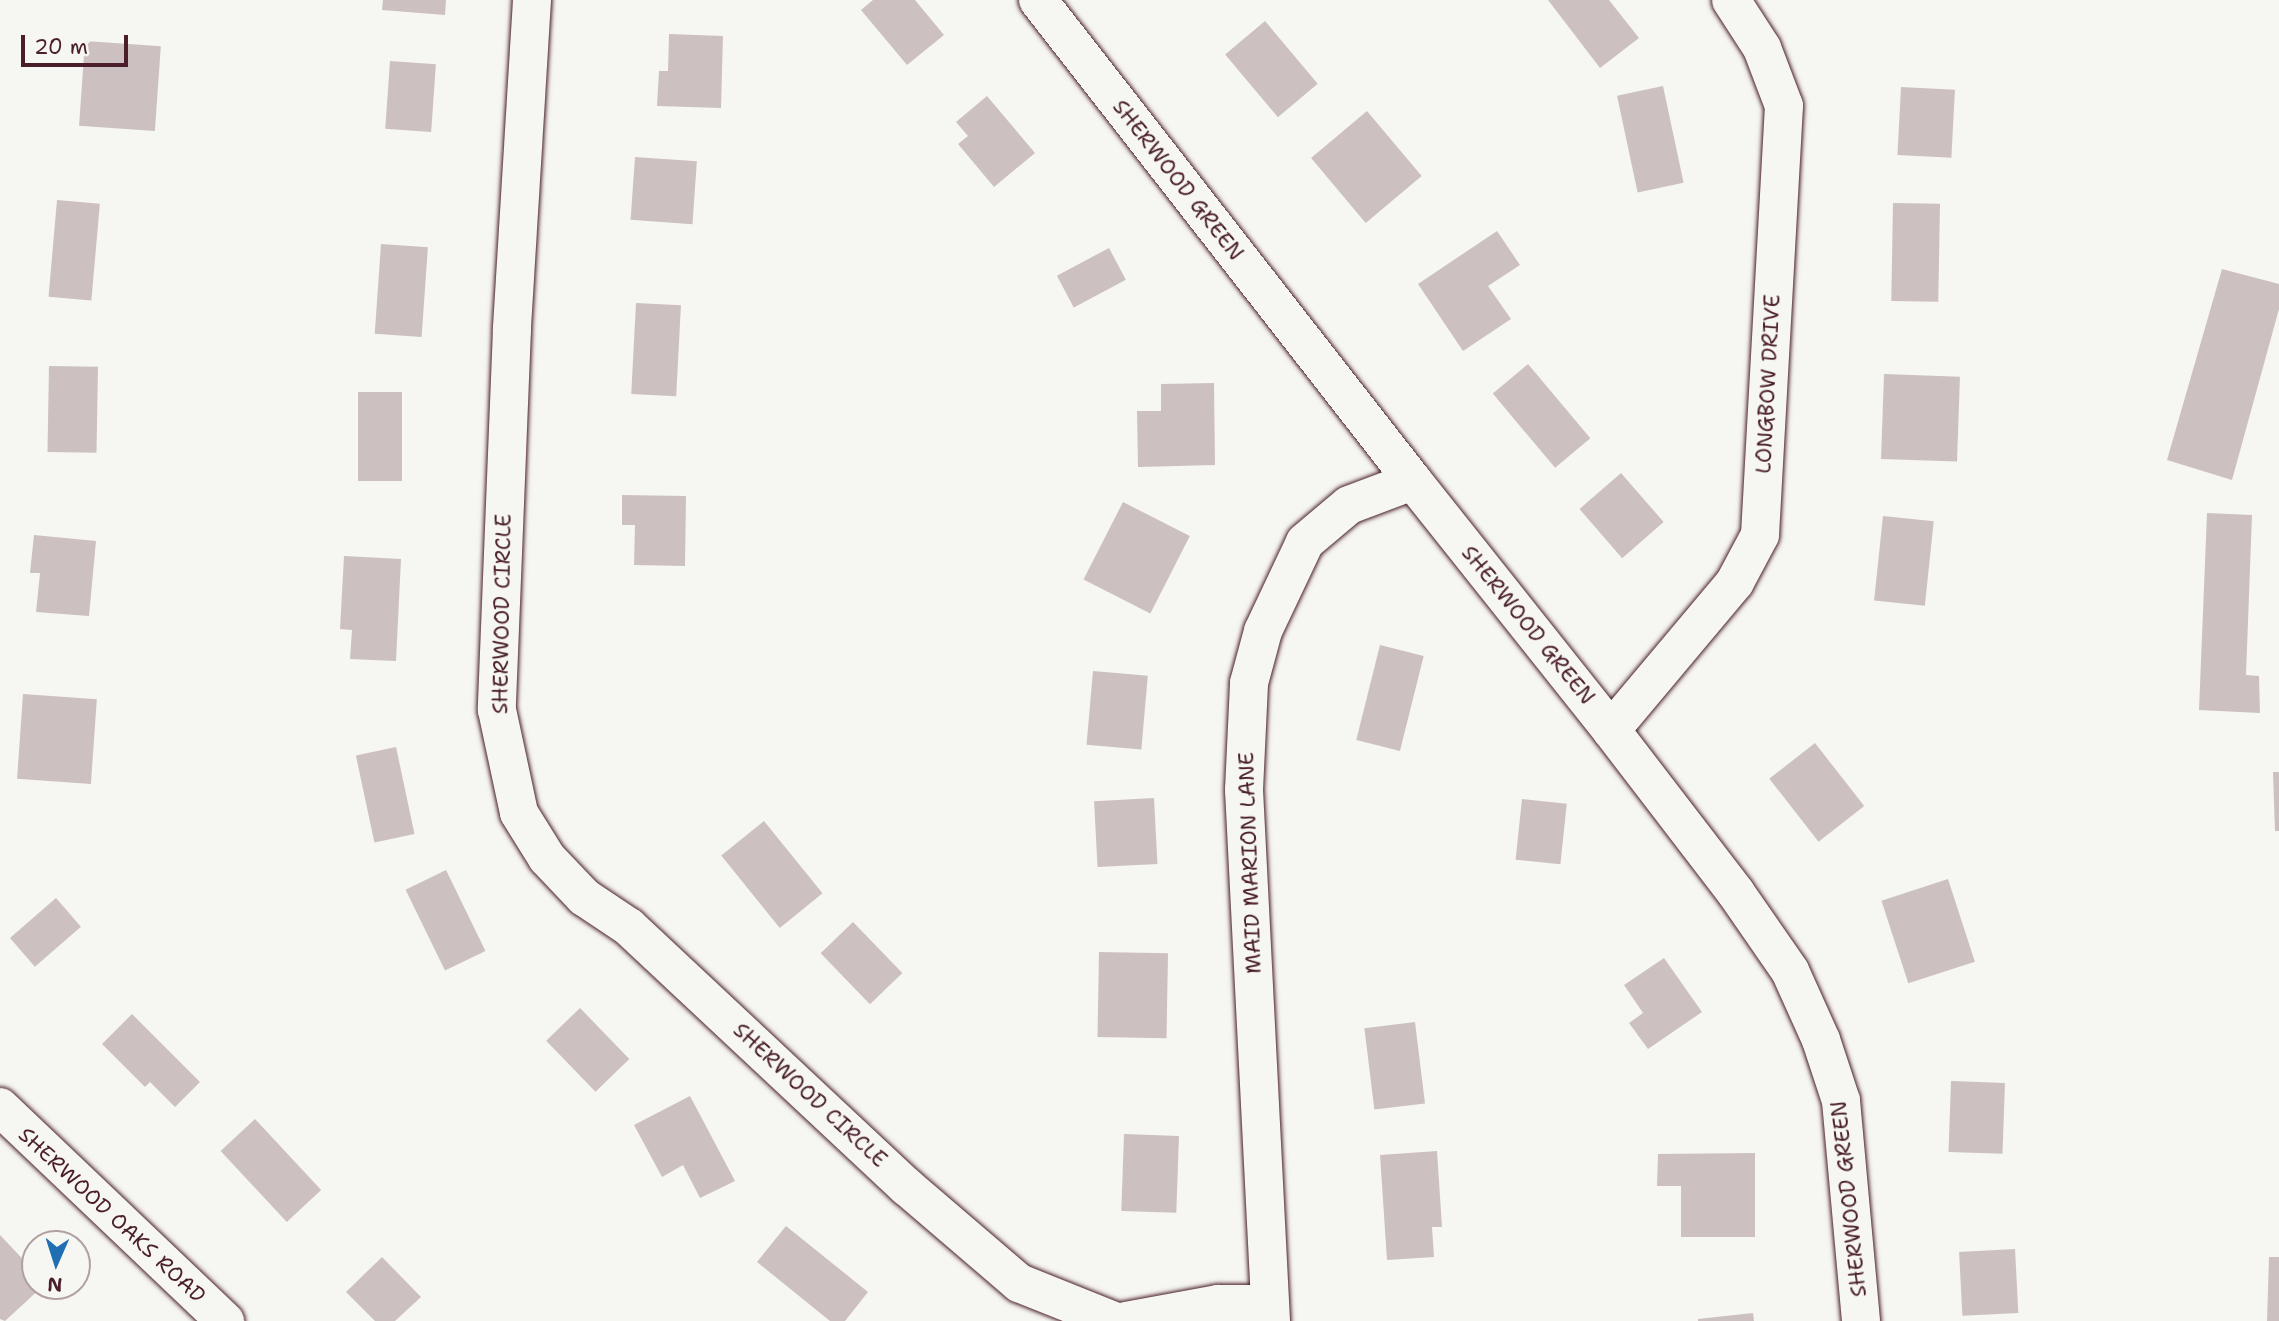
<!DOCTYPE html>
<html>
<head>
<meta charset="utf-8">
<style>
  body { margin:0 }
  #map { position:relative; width:2279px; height:1321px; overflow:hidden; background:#f6f6f2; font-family:"Shantell Sans",sans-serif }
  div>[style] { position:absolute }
  .building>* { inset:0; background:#ccc1c0; transform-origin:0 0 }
  .roads { filter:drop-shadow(0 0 2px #4a1f2b) drop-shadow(0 0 2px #4a1f2b) }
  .minor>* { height:38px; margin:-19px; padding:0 19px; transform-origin:19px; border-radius:19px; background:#f6f6f2 }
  span { translate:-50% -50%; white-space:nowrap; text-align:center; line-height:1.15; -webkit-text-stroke:5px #f6f6f2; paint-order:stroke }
  .street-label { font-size:21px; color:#4a1f2b }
  .north { position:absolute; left:21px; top:1230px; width:70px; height:70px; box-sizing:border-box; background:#f6f6f2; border:2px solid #b1a0a2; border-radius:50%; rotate:183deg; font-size:19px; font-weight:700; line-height:28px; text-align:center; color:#4a1f2b }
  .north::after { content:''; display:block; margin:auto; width:24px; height:32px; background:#1f6fb2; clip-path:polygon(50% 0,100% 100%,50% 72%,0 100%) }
  .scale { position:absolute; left:21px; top:35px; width:107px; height:32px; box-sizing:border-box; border:4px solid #4a1f2b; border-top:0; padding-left:9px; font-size:21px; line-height:24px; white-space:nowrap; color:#4a1f2b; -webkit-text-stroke:5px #f6f6f2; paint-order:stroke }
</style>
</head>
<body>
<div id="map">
  <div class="building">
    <div style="clip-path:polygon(383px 0,446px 0,445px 15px,382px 10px)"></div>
    <div style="clip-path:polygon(873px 0,915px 0,944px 35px,907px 65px,861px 10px)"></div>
    <div style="clip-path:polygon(1548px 0,1609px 0,1639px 38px,1600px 68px)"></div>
    <div style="left:1265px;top:21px;width:82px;height:52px;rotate:50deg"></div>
    <div style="clip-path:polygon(669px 34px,723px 36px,721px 108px,657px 106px,659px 71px,668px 71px)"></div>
    <div style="left:85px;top:41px;width:76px;height:85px;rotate:4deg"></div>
    <div style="left:390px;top:61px;width:46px;height:68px;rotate:4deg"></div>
    <div style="left:1663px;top:86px;width:99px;height:47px;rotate:78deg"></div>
    <div style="left:1901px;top:87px;width:54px;height:68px;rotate:3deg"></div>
    <div style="clip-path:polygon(987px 96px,1035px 153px,994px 187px,958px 144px,968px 136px,956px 122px)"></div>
    <div style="left:1367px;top:111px;width:85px;height:73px;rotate:50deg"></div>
    <div style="left:635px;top:157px;width:62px;height:63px;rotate:4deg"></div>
    <div style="left:57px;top:200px;width:43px;height:97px;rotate:5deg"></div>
    <div style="left:1893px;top:203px;width:47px;height:98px;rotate:1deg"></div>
    <div style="clip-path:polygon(1497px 231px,1520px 265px,1488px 286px,1511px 319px,1463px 351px,1418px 284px)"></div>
    <div style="left:381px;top:244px;width:47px;height:90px;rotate:4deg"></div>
    <div style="left:1109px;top:248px;width:36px;height:59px;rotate:62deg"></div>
    <div style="clip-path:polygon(2222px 269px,2279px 284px,2279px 309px,2232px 480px,2167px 460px)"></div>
    <div style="left:636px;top:303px;width:45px;height:91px;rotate:3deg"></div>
    <div style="left:1528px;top:364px;width:97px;height:46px;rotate:50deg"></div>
    <div style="left:49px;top:366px;width:49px;height:86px;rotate:1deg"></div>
    <div style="left:1884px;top:374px;width:76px;height:85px;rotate:2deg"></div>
    <div style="clip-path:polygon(1214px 383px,1215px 465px,1138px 467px,1137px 411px,1161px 411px,1161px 384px)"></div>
    <div style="left:358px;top:392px;width:44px;height:89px"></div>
    <div style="left:1621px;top:473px;width:65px;height:55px;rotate:49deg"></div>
    <div style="clip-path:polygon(622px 495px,686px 496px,685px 566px,634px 565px,635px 525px,622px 525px)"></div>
    <div style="left:1123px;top:502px;width:75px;height:87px;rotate:27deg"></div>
    <div style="clip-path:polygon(2207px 513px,2252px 515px,2246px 675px,2259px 676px,2260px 713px,2199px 710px)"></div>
    <div style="left:1883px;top:516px;width:51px;height:85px;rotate:6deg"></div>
    <div style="clip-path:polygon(34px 535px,96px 541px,89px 616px,36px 612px,40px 573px,30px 573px)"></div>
    <div style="clip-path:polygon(344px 556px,401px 559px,396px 661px,350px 659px,352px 630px,340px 629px)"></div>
    <div style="left:1380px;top:645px;width:45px;height:98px;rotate:14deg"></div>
    <div style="left:1093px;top:671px;width:55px;height:74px;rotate:5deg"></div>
    <div style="left:23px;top:694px;width:74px;height:85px;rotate:4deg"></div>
    <div style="left:1815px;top:743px;width:80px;height:58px;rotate:52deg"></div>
    <div style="left:396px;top:747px;width:89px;height:41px;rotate:78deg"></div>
    <div style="clip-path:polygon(2273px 772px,2279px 772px,2279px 831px,2275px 831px)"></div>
    <div style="left:1154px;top:798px;width:66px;height:60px;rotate:87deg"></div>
    <div style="left:1522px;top:799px;width:45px;height:61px;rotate:6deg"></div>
    <div style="left:764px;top:821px;width:93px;height:55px;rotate:51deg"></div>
    <div style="left:446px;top:870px;width:90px;height:45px;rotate:64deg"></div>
    <div style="left:1948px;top:879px;width:87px;height:70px;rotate:72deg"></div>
    <div style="left:56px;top:898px;width:38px;height:61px;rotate:49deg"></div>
    <div style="left:853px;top:922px;width:71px;height:45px;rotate:46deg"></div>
    <div style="left:1099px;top:952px;width:69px;height:85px;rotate:1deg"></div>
    <div style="clip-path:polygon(1664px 958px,1702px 1012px,1648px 1049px,1629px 1023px,1643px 1013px,1624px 985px)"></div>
    <div style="left:580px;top:1008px;width:71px;height:47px;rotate:46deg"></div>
    <div style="clip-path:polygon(132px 1014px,200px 1082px,175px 1107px,150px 1082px,145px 1087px,102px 1044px)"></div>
    <div style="left:1415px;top:1022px;width:82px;height:51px;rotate:83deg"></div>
    <div style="left:1951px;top:1081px;width:54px;height:71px;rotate:2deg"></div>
    <div style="clip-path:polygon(690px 1096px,735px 1181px,700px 1198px,683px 1165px,662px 1177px,634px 1125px)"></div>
    <div style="left:255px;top:1119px;width:97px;height:47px;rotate:47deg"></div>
    <div style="left:1124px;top:1134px;width:55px;height:77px;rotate:2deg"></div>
    <div style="clip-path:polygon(1437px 1151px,1442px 1227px,1432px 1227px,1434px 1257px,1387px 1260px,1380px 1155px)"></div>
    <div style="clip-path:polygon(1755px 1153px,1755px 1237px,1681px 1237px,1681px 1186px,1657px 1186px,1658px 1154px)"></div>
    <div style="clip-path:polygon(786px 1226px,868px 1292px,845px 1321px,830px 1321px,757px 1262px)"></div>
    <div style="clip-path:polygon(0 1235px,35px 1272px,35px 1286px,43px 1286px,5px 1321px,0 1319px)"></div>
    <div style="left:2015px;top:1249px;width:64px;height:56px;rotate:87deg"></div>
    <div style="clip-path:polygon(382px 1257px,421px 1297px,395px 1321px,375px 1321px,346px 1292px)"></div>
    <div style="clip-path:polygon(2269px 1257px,2279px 1257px,2279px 1321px,2267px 1321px)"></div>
    <div style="clip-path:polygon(1753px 1313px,1754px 1321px,1698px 1321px,1698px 1319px)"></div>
  </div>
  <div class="roads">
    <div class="minor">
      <div style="left:532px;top:0;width:330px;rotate:93.5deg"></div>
      <div style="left:512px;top:329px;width:381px;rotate:92.3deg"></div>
      <div style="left:497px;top:710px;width:105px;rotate:77.9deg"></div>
      <div style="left:519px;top:813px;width:53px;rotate:58.1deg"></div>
      <div style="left:547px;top:858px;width:54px;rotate:46.5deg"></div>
      <div style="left:584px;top:897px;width:54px;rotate:33.7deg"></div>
      <div style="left:629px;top:927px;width:381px;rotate:43.1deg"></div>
      <div style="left:907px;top:1187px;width:148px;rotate:40.6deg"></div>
      <div style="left:1019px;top:1283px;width:102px;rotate:21.8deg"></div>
      <div style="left:1038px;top:0;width:610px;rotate:52.06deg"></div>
      <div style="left:1413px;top:481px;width:318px;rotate:51.5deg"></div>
      <div style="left:1611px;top:730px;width:205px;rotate:52.5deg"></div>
      <div style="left:1736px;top:893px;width:95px;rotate:55.3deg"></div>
      <div style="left:1790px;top:971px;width:76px;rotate:65.8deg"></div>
      <div style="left:1821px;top:1040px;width:64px;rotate:71.8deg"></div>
      <div style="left:1841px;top:1101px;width:221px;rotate:84.8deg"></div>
      <div style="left:1611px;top:730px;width:193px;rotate:-50deg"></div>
      <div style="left:1735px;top:582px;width:53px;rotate:-62deg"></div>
      <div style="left:1760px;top:535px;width:430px;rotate:-86.8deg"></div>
      <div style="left:1784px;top:106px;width:62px;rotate:-110.8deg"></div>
      <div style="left:1762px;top:48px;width:57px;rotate:-122.9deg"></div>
      <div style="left:0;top:1107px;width:311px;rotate:43.6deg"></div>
      <div style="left:1126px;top:1321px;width:94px;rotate:-10.5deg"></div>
      <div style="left:1218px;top:1304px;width:52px"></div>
      <div style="left:1271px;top:1321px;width:532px;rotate:-92.91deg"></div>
      <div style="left:1244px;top:790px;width:107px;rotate:-87.3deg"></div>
      <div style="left:1249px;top:683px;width:54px;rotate:-74.9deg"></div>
      <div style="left:1263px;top:631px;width:98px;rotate:-64.7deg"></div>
      <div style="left:1305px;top:542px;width:57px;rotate:-40.1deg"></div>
      <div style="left:1349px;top:505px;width:68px;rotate:-20.6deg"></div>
    </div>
  </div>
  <div class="street-label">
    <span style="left:1178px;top:180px;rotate:52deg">SHERWOOD GREEN</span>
    <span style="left:1768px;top:384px;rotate:-87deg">LONGBOW DRIVE</span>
    <span style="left:502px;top:614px;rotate:-89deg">SHERWOOD CIRCLE</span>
    <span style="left:1528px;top:625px;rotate:51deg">SHERWOOD GREEN</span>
    <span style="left:1250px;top:863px;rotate:-92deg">MAID MARION LANE</span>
    <span style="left:810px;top:1095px;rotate:43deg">SHERWOOD CIRCLE</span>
    <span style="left:1849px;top:1199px;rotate:-96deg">SHERWOOD GREEN</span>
    <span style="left:112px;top:1215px;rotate:43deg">SHERWOOD OAKS ROAD</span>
  </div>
  <div class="north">N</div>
  <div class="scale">20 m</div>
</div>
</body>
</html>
